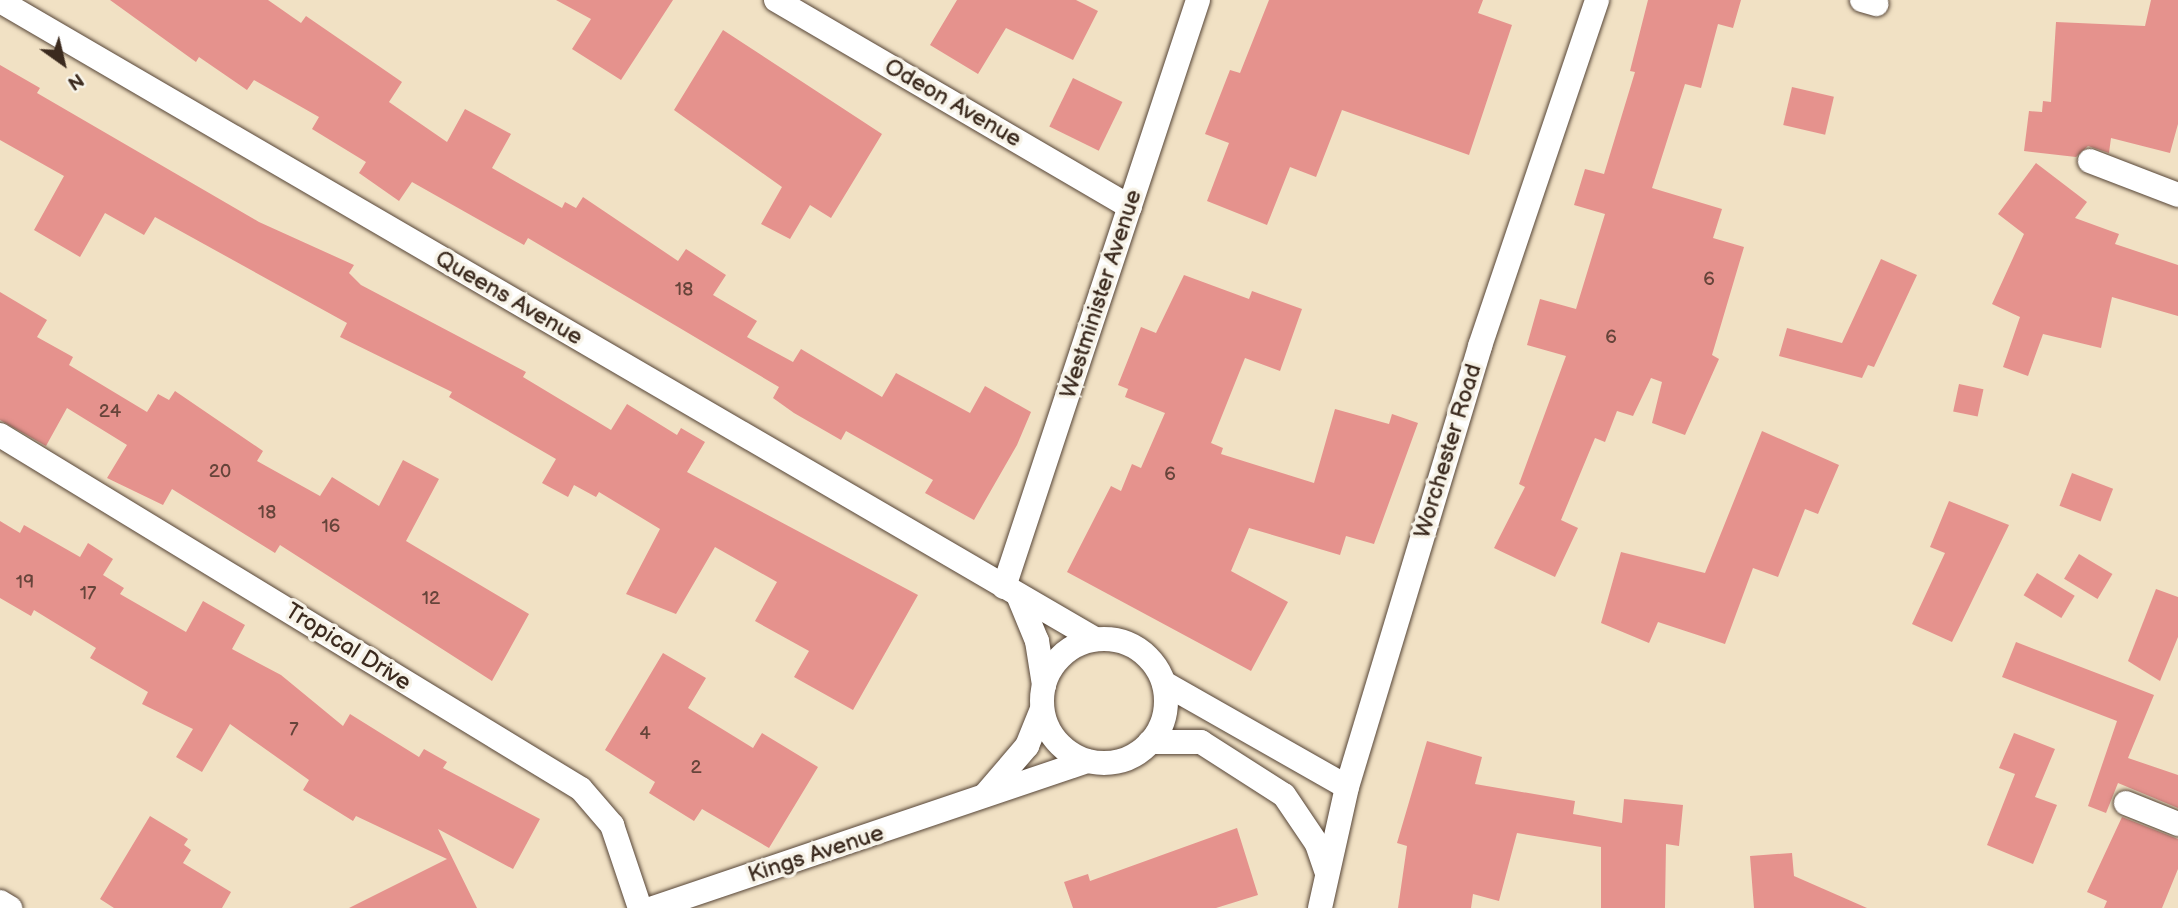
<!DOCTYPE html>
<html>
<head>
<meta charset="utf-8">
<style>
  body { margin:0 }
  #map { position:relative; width:2178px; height:908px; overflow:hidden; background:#f1e1c4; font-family:"Balsamiq Sans",sans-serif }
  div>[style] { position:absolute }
  .building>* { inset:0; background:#e5928d; transform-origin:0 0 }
  .roads { filter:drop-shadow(0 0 2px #564537) drop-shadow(0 0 2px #564537) }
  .street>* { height:24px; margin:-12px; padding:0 12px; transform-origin:12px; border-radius:12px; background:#fff }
  .street>.ring { margin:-12px; padding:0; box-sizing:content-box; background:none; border:24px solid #fff; border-radius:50% }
  span { translate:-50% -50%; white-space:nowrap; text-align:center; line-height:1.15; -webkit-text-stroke:7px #f7f3e8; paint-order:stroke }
  .number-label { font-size:19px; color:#66443a }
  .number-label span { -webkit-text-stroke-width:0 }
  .street-label { font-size:23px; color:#3b2a1e }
  .north { position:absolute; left:28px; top:28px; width:70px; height:70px; -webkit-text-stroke:5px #f7f3e8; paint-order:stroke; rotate:146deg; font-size:19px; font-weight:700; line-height:28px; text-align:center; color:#3b2a1e }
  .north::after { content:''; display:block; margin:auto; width:24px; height:32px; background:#3b2a1e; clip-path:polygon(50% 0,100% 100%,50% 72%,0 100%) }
</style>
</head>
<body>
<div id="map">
  <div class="building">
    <div style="clip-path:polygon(110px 0,268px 0,301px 23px,306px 16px,402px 82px,389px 102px,447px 142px,465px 109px,511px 134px,492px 168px,562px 208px,565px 202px,576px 208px,583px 197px,678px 261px,686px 249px,726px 275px,713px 295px,757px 321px,747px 337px,793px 362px,801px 349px,882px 397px,896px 373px,970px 413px,985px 386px,1031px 412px,1017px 445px,974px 520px,925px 493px,933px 480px,846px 431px,841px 440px,794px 413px,773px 398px,779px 387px,528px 238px,524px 245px,412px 182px,399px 201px,359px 173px,366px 162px,312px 129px,319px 117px,254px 80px,247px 90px,199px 57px,196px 62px)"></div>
    <div style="clip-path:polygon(556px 0,673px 0,621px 80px,572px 49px,591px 19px)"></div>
    <div style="clip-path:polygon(957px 0,1076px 0,1098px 11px,1073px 60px,1006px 28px,978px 74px,930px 45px)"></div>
    <div style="clip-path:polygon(1269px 0,1483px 0,1478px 13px,1512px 25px,1469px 155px,1342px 110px,1316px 177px,1290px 167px,1267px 225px,1207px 201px,1229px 143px,1205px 134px,1230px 70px,1240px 73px)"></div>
    <div style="clip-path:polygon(1648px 0,1741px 0,1733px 28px,1718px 24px,1701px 88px,1685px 84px,1652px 188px,1722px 209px,1713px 238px,1744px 247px,1712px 355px,1719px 359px,1685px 435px,1652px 423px,1662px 382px,1651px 378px,1633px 416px,1617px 411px,1605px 442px,1595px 438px,1561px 520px,1578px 528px,1555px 577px,1494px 548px,1525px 487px,1519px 484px,1566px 356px,1527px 345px,1540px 299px,1576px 309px,1605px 214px,1574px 205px,1585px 169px,1604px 174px,1635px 72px,1630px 71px)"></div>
    <div style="clip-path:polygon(2151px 0,2178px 0,2178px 124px,2170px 153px,2111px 138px,2109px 153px,2088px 146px,2076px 157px,2024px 151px,2029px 111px,2042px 112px,2043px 101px,2051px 102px,2056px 22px,2145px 26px)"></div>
    <div style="clip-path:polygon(723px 30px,882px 134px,831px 218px,810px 205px,790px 239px,761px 224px,782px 187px,674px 110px)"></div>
    <div style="clip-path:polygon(0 65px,40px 88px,37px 93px,259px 222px,354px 265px,349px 273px,361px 285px,526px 372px,523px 377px,611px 430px,627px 404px,677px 435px,681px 428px,705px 442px,687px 472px,918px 595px,853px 710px,794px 677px,809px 651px,755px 621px,777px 582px,715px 547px,676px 614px,626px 594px,660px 529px,599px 492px,596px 497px,574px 485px,568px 497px,542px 483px,556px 459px,449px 397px,452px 392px,340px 337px,347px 323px,155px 217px,144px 235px,105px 213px,80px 257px,34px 230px,64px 176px,0 140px)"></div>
    <div style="left:1073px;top:78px;width:55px;height:54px;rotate:26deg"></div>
    <div style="left:1792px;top:87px;width:43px;height:39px;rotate:13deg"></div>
    <div style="clip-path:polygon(2036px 163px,2087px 202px,2075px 218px,2119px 234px,2115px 244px,2178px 265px,2178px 316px,2112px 297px,2101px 348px,2043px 334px,2028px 376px,2003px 367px,2020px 317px,1992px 304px,2024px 234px,1998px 214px)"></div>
    <div style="clip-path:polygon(1881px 259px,1917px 275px,1874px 367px,1868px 365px,1862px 378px,1779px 356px,1787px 328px,1842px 343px)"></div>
    <div style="clip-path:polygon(1184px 275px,1249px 299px,1252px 291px,1302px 309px,1280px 371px,1245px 358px,1211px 443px,1223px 448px,1221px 454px,1314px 483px,1335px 409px,1389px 424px,1392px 414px,1418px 423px,1374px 544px,1346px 536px,1340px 555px,1249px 528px,1231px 571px,1288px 602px,1251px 671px,1067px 572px,1111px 486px,1121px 491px,1132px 464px,1141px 468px,1165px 413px,1125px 397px,1128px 389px,1118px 385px,1141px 327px,1156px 333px)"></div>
    <div style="clip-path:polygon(0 292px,47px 320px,37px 337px,73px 357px,69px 365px,147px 412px,158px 394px,169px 400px,175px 391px,263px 451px,257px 461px,320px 496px,332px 477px,379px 506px,403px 460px,439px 479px,406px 541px,529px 614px,492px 681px,280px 545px,275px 553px,172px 489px,163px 505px,107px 478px,127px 445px,67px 408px,46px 446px,0 420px)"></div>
    <div style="left:1959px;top:384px;width:25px;height:28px;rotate:12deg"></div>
    <div style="clip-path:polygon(1762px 431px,1839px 465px,1818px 514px,1805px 509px,1778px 577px,1753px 568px,1725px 644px,1658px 622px,1649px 643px,1601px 623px,1621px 552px,1705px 573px)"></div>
    <div style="left:2072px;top:473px;width:44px;height:35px;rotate:21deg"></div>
    <div style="clip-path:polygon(1949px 501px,2009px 525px,1952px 642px,1912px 624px,1945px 553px,1930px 547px)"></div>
    <div style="clip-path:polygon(0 521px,20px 533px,24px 525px,80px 557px,88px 543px,113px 559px,103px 575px,124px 588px,120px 594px,186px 632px,203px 601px,245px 625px,232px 649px,281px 675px,343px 726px,350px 714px,419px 757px,424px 749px,447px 762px,443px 768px,540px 819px,513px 869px,438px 829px,477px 908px,349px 908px,447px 859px,356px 816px,353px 821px,303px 790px,309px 780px,230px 724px,202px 772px,176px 757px,193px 729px,142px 704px,148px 692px,90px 658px,96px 648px,34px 610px,31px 616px,0 598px)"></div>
    <div style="left:2079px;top:554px;width:39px;height:29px;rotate:31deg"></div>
    <div style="left:2037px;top:573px;width:44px;height:26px;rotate:31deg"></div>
    <div style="clip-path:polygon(2156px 589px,2178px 597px,2178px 637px,2160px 681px,2128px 661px)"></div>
    <div style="clip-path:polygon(2016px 642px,2154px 695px,2128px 758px,2178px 775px,2178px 808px,2118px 783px,2106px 813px,2088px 806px,2117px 721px,2002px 677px)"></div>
    <div style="clip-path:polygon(663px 653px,706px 678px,688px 708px,753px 748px,762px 733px,818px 767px,769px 848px,702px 809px,694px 821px,649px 793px,655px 782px,605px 750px)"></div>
    <div style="clip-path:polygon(2014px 733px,2055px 749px,2035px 797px,2057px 805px,2033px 864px,1987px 845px,2015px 774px,1999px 768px)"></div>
    <div style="clip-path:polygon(1427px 741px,1482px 757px,1475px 784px,1575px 801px,1573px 814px,1622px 823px,1624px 799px,1683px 805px,1679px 846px,1666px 844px,1665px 908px,1601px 908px,1601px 847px,1517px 833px,1499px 901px,1473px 894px,1471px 908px,1398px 908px,1407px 846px,1397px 843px)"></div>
    <div style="clip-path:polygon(150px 816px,188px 839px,184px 845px,191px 850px,183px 863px,231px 892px,222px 908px,114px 908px,100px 899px)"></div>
    <div style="clip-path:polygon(2122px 817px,2178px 839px,2178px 869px,2162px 908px,2104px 908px,2107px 901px,2087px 892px)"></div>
    <div style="clip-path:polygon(1237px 828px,1258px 895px,1216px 908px,1073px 908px,1064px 882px,1088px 874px,1090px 881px)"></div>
    <div style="clip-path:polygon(1792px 853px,1794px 876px,1867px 908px,1754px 908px,1750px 856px)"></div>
  </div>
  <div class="roads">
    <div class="street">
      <div style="left:776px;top:0;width:410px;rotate:30.3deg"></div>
      <div style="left:1862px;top:0;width:15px;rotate:16deg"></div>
      <div style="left:0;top:1px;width:1267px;rotate:30.23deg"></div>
      <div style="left:2090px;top:161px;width:94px;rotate:21.1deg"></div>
      <div style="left:0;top:435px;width:680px;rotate:31.35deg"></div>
      <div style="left:581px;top:789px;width:48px;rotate:49.3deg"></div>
      <div style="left:612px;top:825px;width:88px;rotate:71.4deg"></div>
      <div style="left:1004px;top:587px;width:618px;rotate:-71.71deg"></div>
      <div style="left:1018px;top:595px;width:50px;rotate:67.6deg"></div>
      <div style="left:1037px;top:641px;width:45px;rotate:81deg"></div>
      <div class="ring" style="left:1042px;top:639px;width:100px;height:100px"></div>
      <div style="left:1164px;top:683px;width:210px;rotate:29.6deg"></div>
      <div style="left:1150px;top:742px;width:51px"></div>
      <div style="left:1201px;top:742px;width:98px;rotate:32.6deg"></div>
      <div style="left:1284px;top:795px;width:59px;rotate:56deg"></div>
      <div style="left:1317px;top:844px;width:28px;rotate:71deg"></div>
      <div style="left:985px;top:795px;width:65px;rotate:-49.4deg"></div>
      <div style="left:1027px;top:746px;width:40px;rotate:-68deg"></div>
      <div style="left:2126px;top:803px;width:56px;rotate:22deg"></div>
      <div style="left:0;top:902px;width:12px;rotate:31deg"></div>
      <div style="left:653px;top:908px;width:458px;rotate:-18.7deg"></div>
      <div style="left:1320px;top:908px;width:124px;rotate:-77.4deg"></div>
      <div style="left:1347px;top:787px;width:461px;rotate:-73.2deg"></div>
      <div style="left:1480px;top:346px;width:365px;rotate:-71.3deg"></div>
    </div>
  </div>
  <div class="number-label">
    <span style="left:1709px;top:280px">6</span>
    <span style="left:684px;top:290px">18</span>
    <span style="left:1611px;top:338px">6</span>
    <span style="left:110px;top:412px">24</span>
    <span style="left:220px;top:472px">20</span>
    <span style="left:1170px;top:475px">6</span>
    <span style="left:267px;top:513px">18</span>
    <span style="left:331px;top:527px">16</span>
    <span style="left:25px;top:583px">19</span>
    <span style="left:88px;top:594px">17</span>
    <span style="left:431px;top:599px">12</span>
    <span style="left:294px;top:730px">7</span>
    <span style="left:645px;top:734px">4</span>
    <span style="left:696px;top:768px">2</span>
  </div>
  <div class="street-label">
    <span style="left:953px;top:103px;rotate:30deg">Odeon Avenue</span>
    <span style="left:1101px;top:294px;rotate:-72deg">Westminister Avenue</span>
    <span style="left:509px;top:298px;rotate:30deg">Queens Avenue</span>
    <span style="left:1448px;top:451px;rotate:-73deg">Worchester Road</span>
    <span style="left:348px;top:647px;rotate:32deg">Tropical Drive</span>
    <span style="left:816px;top:854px;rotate:-18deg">Kings Avenue</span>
  </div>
  <div class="north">N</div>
</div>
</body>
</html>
